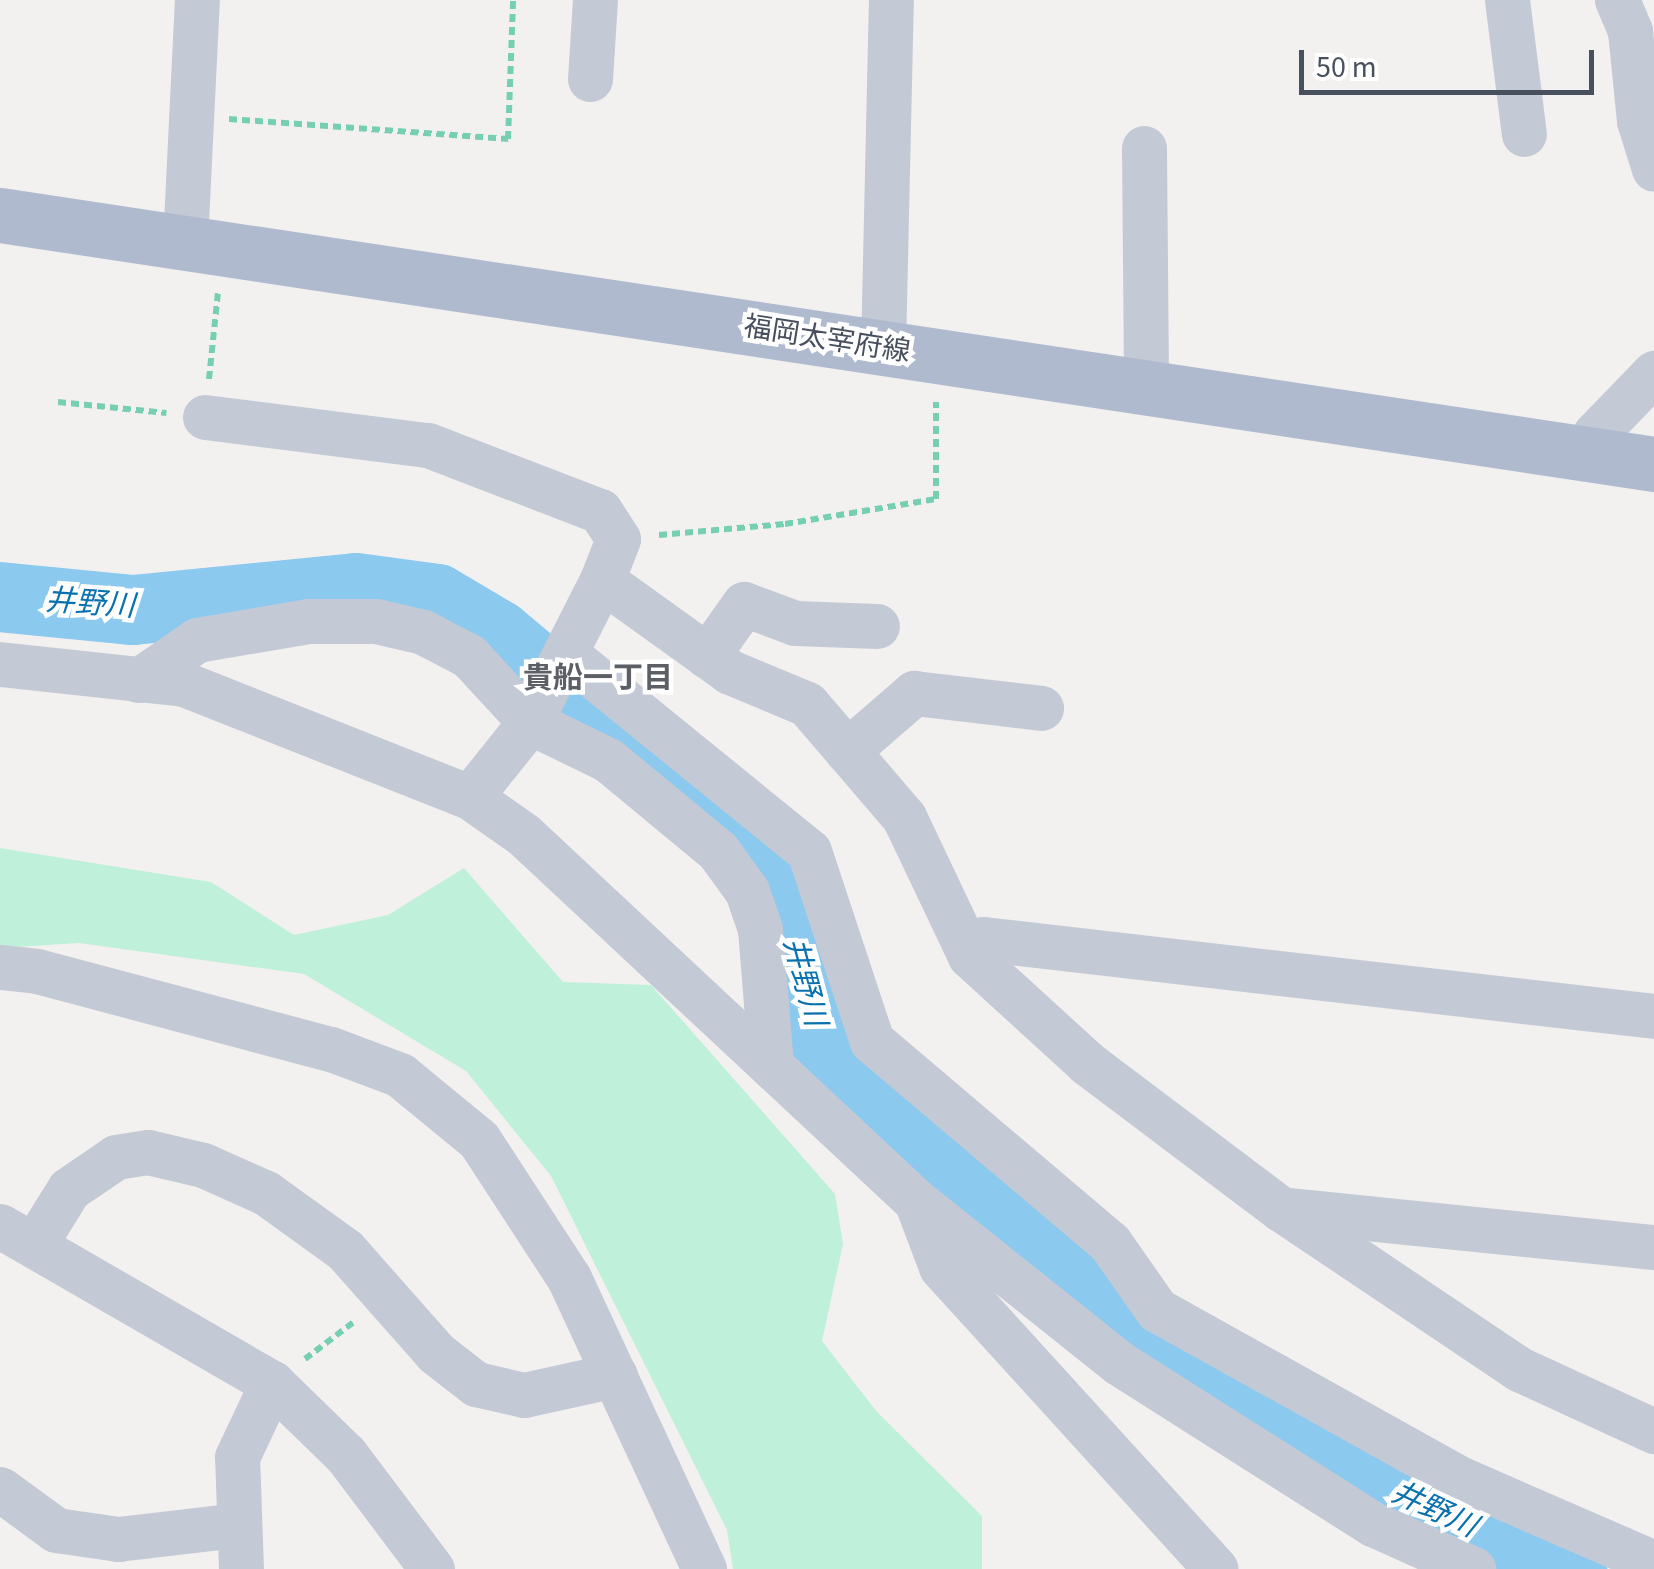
<!DOCTYPE html>
<html>
<head>
<meta charset="utf-8">
<style>
  body { margin:0 }
  #map { position:relative; width:1654px; height:1569px; overflow:hidden; background:#f3f1f0; font-family:"Source Sans 3","Noto Sans JP",sans-serif }
  div>[style] { position:absolute }
  .green>* { inset:0; background:#bff0da }
  .river>* { height:70px; margin:-35px; padding:0 35px; transform-origin:35px; border-radius:35px; background:#8bc9ee }
  .path>* { height:6px; margin-top:-3px; transform-origin:0; background:repeating-linear-gradient(90deg,#76cfb2 0 8px,transparent 0 13px) }
  .minor>* { height:45px; margin:-22.5px; padding:0 22.5px; transform-origin:22.5px; border-radius:22.5px; background:#c4cad5 }
  .major>* { height:55px; margin:-27.5px; padding:0 27.5px; transform-origin:27.5px; border-radius:27.5px; background:#b0bacf }
  span { translate:-50% -50%; white-space:nowrap; text-align:center; line-height:1.15; -webkit-text-stroke:9px #fff; paint-order:stroke }
  .street-label { font-size:28px; color:#48505e }
  .water-label { font-size:30px; color:#0a71af; font-style:italic }
  .neighbourhood-label { font-size:30px; color:#5d5f66; font-weight:700 }
  .scale { position:absolute; left:1299px; top:50px; width:295px; height:45px; box-sizing:border-box; border:5px solid #48505e; border-top:0; padding-left:12px; font-size:30px; line-height:35px; white-space:nowrap; color:#48505e; -webkit-text-stroke:8px #fff; paint-order:stroke }
</style>
</head>
<body>
<div id="map">
  <div class="green">
    <div style="clip-path:polygon(0 848px,211px 882px,294px 935px,388px 915px,464px 868px,563px 982px,651px 985px,835px 1194px,843px 1244px,822px 1341px,877px 1412px,982px 1516px,982px 1569px,733px 1569px,727px 1530px,551px 1176px,466px 1071px,304px 974px,79px 943px,0 948px)"></div>
  </div>
  <div class="river">
    <div style="left:0;top:597px;width:134px;rotate:5.6deg"></div>
    <div style="left:133px;top:610px;width:224px;rotate:-5.6deg"></div>
    <div style="left:356px;top:588px;width:82px;rotate:7.7deg"></div>
    <div style="left:437px;top:599px;width:71px;rotate:30.5deg"></div>
    <div style="left:498px;top:635px;width:348px;rotate:39.9deg"></div>
    <div style="left:765px;top:858px;width:43px;rotate:64deg"></div>
    <div style="left:784px;top:897px;width:124px;rotate:78.9deg"></div>
    <div style="left:808px;top:1019px;width:62px;rotate:60.9deg"></div>
    <div style="left:838px;top:1073px;width:404px;rotate:40.5deg"></div>
    <div style="left:1145px;top:1335px;width:310px;rotate:32.8deg"></div>
    <div style="left:1406px;top:1503px;width:179px;rotate:21.7deg"></div>
  </div>
  <div class="path">
    <div style="left:229px;top:119px;width:280px;rotate:4.1deg"></div>
    <div style="left:508px;top:139px;width:139px;rotate:-87.9deg"></div>
    <div style="left:209px;top:379px;width:87px;rotate:-84.1deg"></div>
    <div style="left:58px;top:402px;width:109px;rotate:5.8deg"></div>
    <div style="left:659px;top:535px;width:126px;rotate:-5deg"></div>
    <div style="left:785px;top:524px;width:153px;rotate:-9.4deg"></div>
    <div style="left:936px;top:499px;width:97px;rotate:-90deg"></div>
    <div style="left:305px;top:1359px;width:63px;rotate:-37.2deg"></div>
  </div>
  <div class="minor">
    <div style="left:1507px;top:0;width:135px;rotate:82.8deg"></div>
    <div style="left:1617px;top:0;width:34px;rotate:67deg"></div>
    <div style="left:1630px;top:31px;width:90px;rotate:84.3deg"></div>
    <div style="left:1639px;top:121px;width:50px;rotate:72.6deg"></div>
    <div style="left:590px;top:79px;width:79px;rotate:-86.4deg"></div>
    <div style="left:1144px;top:148px;width:239px;rotate:89.5deg"></div>
    <div style="left:185px;top:243px;width:243px;rotate:-87.2deg"></div>
    <div style="left:883px;top:348px;width:348px;rotate:-88.7deg"></div>
    <div style="left:205px;top:417px;width:225px;rotate:7.2deg"></div>
    <div style="left:428px;top:445px;width:184px;rotate:21deg"></div>
    <div style="left:600px;top:511px;width:33px;rotate:57deg"></div>
    <div style="left:618px;top:539px;width:44px;rotate:111.3deg"></div>
    <div style="left:602px;top:580px;width:159px;rotate:116.9deg"></div>
    <div style="left:530px;top:722px;width:96px;rotate:128.7deg"></div>
    <div style="left:1591px;top:454px;width:20px;rotate:-79deg"></div>
    <div style="left:1595px;top:434px;width:85px;rotate:-46deg"></div>
    <div style="left:602px;top:580px;width:158px;rotate:35.7deg"></div>
    <div style="left:730px;top:672px;width:83px;rotate:22.6deg"></div>
    <div style="left:807px;top:704px;width:149px;rotate:49.4deg"></div>
    <div style="left:904px;top:817px;width:154px;rotate:64.6deg"></div>
    <div style="left:565px;top:653px;width:314px;rotate:39.1deg"></div>
    <div style="left:809px;top:851px;width:200px;rotate:71.7deg"></div>
    <div style="left:872px;top:1041px;width:312px;rotate:40.3deg"></div>
    <div style="left:1110px;top:1243px;width:82px;rotate:55deg"></div>
    <div style="left:1157px;top:1310px;width:348px;rotate:29.1deg"></div>
    <div style="left:1461px;top:1479px;width:210px;rotate:23.5deg"></div>
    <div style="left:707px;top:656px;width:64px;rotate:-54.6deg"></div>
    <div style="left:744px;top:604px;width:54px;rotate:20.4deg"></div>
    <div style="left:795px;top:623px;width:82px;rotate:2.1deg"></div>
    <div style="left:0;top:664px;width:185px;rotate:6.2deg"></div>
    <div style="left:184px;top:684px;width:308px;rotate:21.6deg"></div>
    <div style="left:470px;top:797px;width:66px;rotate:35.1deg"></div>
    <div style="left:524px;top:835px;width:536px;rotate:43.04deg"></div>
    <div style="left:916px;top:1201px;width:260px;rotate:38.6deg"></div>
    <div style="left:1119px;top:1363px;width:301px;rotate:32.4deg"></div>
    <div style="left:1373px;top:1524px;width:110px;rotate:24.2deg"></div>
    <div style="left:139px;top:680px;width:70px;rotate:-34.6deg"></div>
    <div style="left:197px;top:640px;width:113px;rotate:-9.7deg"></div>
    <div style="left:308px;top:621px;width:68px"></div>
    <div style="left:376px;top:621px;width:48px;rotate:13.2deg"></div>
    <div style="left:423px;top:632px;width:52px;rotate:27.6deg"></div>
    <div style="left:469px;top:656px;width:90px;rotate:47.3deg"></div>
    <div style="left:530px;top:722px;width:87px;rotate:26deg"></div>
    <div style="left:608px;top:760px;width:143px;rotate:39.6deg"></div>
    <div style="left:718px;top:851px;width:49px;rotate:54.1deg"></div>
    <div style="left:747px;top:891px;width:40px;rotate:71.1deg"></div>
    <div style="left:760px;top:929px;width:137px;rotate:85.4deg"></div>
    <div style="left:847px;top:751px;width:89px;rotate:-40.9deg"></div>
    <div style="left:914px;top:693px;width:128px;rotate:6.7deg"></div>
    <div style="left:0;top:967px;width:37px;rotate:6deg"></div>
    <div style="left:37px;top:971px;width:304px;rotate:14.9deg"></div>
    <div style="left:331px;top:1049px;width:74px;rotate:20.6deg"></div>
    <div style="left:400px;top:1075px;width:102px;rotate:39.4deg"></div>
    <div style="left:479px;top:1140px;width:165px;rotate:56.9deg"></div>
    <div style="left:569px;top:1278px;width:321px;rotate:65.1deg"></div>
    <div style="left:1654px;top:1016px;width:675px;rotate:-173.45deg"></div>
    <div style="left:983px;top:939px;width:21px;rotate:127deg"></div>
    <div style="left:970px;top:956px;width:159px;rotate:42.4deg"></div>
    <div style="left:1087px;top:1063px;width:243px;rotate:37deg"></div>
    <div style="left:1281px;top:1209px;width:287px;rotate:33.9deg"></div>
    <div style="left:1519px;top:1369px;width:149px;rotate:24.7deg"></div>
    <div style="left:917px;top:1203px;width:68px;rotate:69.4deg"></div>
    <div style="left:941px;top:1267px;width:408px;rotate:47.7deg"></div>
    <div style="left:1288px;top:1210px;width:368px;rotate:5.8deg"></div>
    <div style="left:0;top:1226px;width:314px;rotate:30deg"></div>
    <div style="left:272px;top:1383px;width:103px;rotate:44.2deg"></div>
    <div style="left:346px;top:1455px;width:143px;rotate:53deg"></div>
    <div style="left:36px;top:1242px;width:62px;rotate:-58.1deg"></div>
    <div style="left:69px;top:1189px;width:57px;rotate:-34.2deg"></div>
    <div style="left:116px;top:1157px;width:32px;rotate:-9deg"></div>
    <div style="left:148px;top:1152px;width:57px;rotate:13.3deg"></div>
    <div style="left:203px;top:1165px;width:69px;rotate:24deg"></div>
    <div style="left:266px;top:1193px;width:97px;rotate:35.8deg"></div>
    <div style="left:345px;top:1250px;width:137px;rotate:48.5deg"></div>
    <div style="left:436px;top:1353px;width:51px;rotate:37.8deg"></div>
    <div style="left:476px;top:1384px;width:49px;rotate:12.9deg"></div>
    <div style="left:524px;top:1395px;width:93px;rotate:-12.4deg"></div>
    <div style="left:0;top:1489px;width:69px;rotate:36.2deg"></div>
    <div style="left:56px;top:1530px;width:63px;rotate:8.3deg"></div>
    <div style="left:118px;top:1539px;width:120px;rotate:-6.7deg"></div>
    <div style="left:241px;top:1569px;width:112px;rotate:-92deg"></div>
    <div style="left:237px;top:1457px;width:82px;rotate:-64.7deg"></div>
  </div>
  <div class="major">
    <div style="left:0;top:215px;width:1673px;rotate:8.56deg"></div>
  </div>
  <div class="street-label">
    <span style="left:827px;top:339px;rotate:9deg">福岡太宰府線</span>
  </div>
  <div class="water-label">
    <span style="left:90px;top:604px;rotate:4deg">井野川</span>
    <span style="left:804px;top:982px;rotate:75deg">井野川</span>
    <span style="left:1434px;top:1510px;rotate:25deg">井野川</span>
  </div>
  <div class="neighbourhood-label">
    <span style="left:598px;top:679px">貴船一丁目</span>
  </div>
  <div class="scale">50 m</div>
</div>
</body>
</html>
